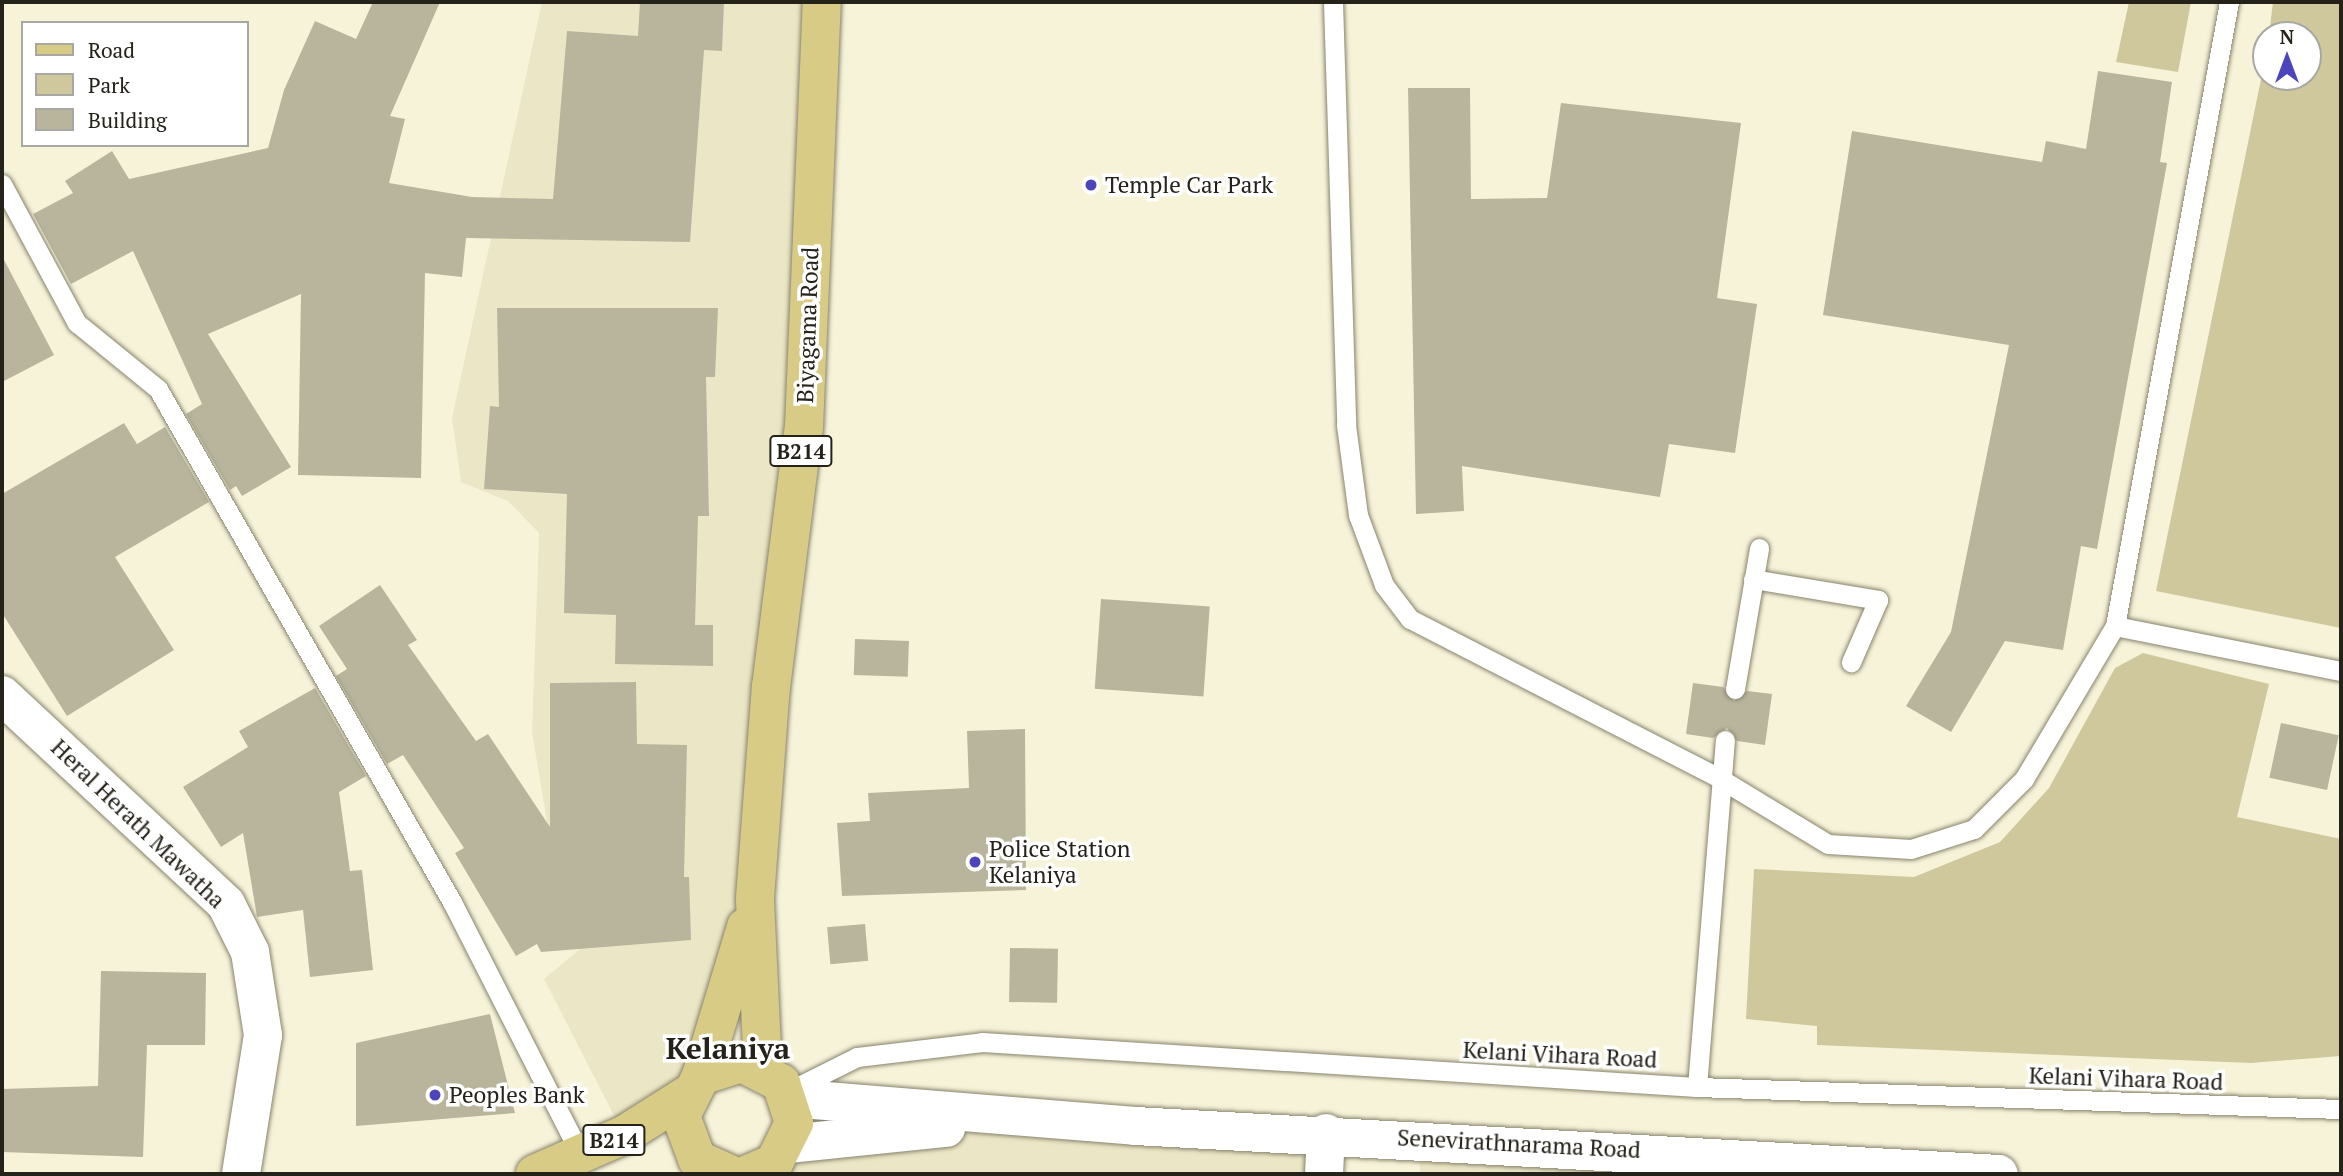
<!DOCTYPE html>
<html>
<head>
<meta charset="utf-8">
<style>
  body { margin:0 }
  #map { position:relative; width:2343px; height:1176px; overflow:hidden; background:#f7f3d9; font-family:"PT Serif",serif }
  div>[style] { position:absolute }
  .built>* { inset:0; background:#ebe6c5 }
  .green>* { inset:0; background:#cfc89d }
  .building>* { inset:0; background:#b9b59d; transform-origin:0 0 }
  .roads { filter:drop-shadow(0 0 2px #87836d) drop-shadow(0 0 2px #87836d) }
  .service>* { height:19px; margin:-9.5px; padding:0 9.5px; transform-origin:9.5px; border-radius:9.5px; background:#fff }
  .minor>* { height:38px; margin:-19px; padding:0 19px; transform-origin:19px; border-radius:19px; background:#fff }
  .tertiary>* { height:38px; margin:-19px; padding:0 19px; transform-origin:19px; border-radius:19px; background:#fff }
  .primary>* { height:38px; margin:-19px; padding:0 19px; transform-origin:19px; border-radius:19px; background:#d7cb85 }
  .dots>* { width:19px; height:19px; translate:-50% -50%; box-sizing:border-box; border:4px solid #fff; border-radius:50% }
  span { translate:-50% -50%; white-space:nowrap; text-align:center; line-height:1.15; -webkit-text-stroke:7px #fff; paint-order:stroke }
  .shield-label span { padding:2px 5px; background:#fff; border:2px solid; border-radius:5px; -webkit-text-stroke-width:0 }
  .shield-label { font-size:21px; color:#242219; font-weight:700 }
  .poi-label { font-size:23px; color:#242219 }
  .left { translate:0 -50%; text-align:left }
  .street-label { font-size:23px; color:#242219 }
  .district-label { font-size:30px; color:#242219; font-weight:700 }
  .frame { position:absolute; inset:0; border:4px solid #242219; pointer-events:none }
  .legend { position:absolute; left:21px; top:21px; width:228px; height:126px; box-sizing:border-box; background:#fff; border:2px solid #a7a7a3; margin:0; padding:9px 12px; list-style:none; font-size:21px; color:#242219 }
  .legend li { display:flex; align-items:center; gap:14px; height:35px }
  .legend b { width:35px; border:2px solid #a7a7a3 }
  .north { position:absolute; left:2252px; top:21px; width:70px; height:70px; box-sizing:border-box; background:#fff; border:2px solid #a7a7a3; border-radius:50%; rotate:0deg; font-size:19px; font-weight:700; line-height:28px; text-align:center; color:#242219 }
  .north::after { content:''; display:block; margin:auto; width:24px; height:32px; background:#4c45bc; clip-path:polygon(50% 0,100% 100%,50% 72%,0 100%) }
</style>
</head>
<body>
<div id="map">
  <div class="built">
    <div style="clip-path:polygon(542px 2px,822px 2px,759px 826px,701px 1076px,624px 1135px,544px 979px,598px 934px,551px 845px,532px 732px,539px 533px,508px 501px,461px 482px,452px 418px)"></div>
    <div style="clip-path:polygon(1039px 1119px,1326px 1133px,1324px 1174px,748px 1174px,774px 1163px)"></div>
    <div style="clip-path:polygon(1419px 1139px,1858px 1174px,1420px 1174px)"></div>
  </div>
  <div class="green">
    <div style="clip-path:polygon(2129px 2px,2191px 2px,2178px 72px,2116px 62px)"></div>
    <div style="clip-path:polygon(2273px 2px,2341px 2px,2341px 628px,2156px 591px,2266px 55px,2266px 77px,2308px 77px,2308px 35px,2269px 35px)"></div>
    <div style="clip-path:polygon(2143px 653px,2269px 684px,2237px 817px,2341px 839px,2341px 1056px,2251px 1063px,1817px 1045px,1817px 1026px,1746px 1019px,1754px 869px,1914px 877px,2000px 842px,2049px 788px,2115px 668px)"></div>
  </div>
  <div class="building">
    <div style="clip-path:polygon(373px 2px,440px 2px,390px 116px,405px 119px,389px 183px,472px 197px,553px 199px,567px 31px,638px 36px,640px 2px,724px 2px,722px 51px,704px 50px,690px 242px,466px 238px,462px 277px,425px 273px,421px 478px,298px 475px,301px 294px,208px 334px,291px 467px,242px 496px,236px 486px,230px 490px,186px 414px,202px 404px,133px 251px,71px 284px,33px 214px,73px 193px,65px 181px,112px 151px,129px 179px,268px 148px,284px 90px,315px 21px,356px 39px)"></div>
    <div style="clip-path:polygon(2098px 71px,2172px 82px,2160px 162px,2167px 163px,2097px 549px,2081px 546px,2063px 650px,2005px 641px,1951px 732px,1906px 706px,1951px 632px,2009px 345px,1823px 315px,1852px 131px,2042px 162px,2046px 141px,2086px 149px)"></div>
    <div style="clip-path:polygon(1408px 88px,1470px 88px,1471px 199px,1547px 198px,1561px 103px,1741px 123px,1717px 298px,1757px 304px,1735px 453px,1669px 444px,1660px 497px,1462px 466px,1464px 511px,1416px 514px)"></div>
    <div style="clip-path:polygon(2px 256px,54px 355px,2px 382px)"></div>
    <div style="clip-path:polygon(497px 308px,718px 308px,715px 377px,706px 377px,709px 516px,698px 516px,695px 625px,713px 625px,713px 666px,615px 664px,616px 615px,564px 613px,567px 494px,484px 489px,490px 406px,499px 407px)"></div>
    <div style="clip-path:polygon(124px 423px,137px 444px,165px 427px,209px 502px,115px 557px,174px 650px,67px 716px,2px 613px,2px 494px)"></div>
    <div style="clip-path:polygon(380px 585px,417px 640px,408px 645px,476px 741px,488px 734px,550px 827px,550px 683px,636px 682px,637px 744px,687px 745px,684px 877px,689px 877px,691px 940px,541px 952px,537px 944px,516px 956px,455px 853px,464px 848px,403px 755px,387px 764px,336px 676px,347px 669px,319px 626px)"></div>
    <div style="left:1101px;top:599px;width:109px;height:90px;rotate:4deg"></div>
    <div style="left:855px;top:639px;width:54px;height:36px;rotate:2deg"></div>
    <div style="clip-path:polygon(1693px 683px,1723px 687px,1734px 701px,1747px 691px,1772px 694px,1765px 745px,1737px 741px,1727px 728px,1713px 738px,1686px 734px)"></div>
    <div style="clip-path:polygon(315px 688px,366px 776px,339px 792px,350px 871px,362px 870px,373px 970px,310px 977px,303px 910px,257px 917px,243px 833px,221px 847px,183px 787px,248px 747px,239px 731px)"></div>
    <div style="left:2281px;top:723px;width:59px;height:56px;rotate:12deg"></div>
    <div style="clip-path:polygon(1025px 729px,1026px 890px,842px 896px,837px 823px,870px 821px,868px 793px,969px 788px,967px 731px)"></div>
    <div style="left:865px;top:924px;width:37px;height:38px;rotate:85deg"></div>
    <div style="left:1010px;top:948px;width:48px;height:54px;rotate:1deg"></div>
    <div style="clip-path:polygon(101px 971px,206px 973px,205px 1045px,147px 1045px,143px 1157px,2px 1152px,2px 1089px,98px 1086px)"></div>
    <div style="clip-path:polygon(490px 1014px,515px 1113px,356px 1126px,356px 1043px)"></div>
  </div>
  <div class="roads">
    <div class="service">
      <div style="left:1333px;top:2px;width:423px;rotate:88.2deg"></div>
      <div style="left:1346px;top:425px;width:91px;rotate:82.4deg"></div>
      <div style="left:1358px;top:515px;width:75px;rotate:69.6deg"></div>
      <div style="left:1384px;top:585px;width:43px;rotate:52.6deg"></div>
      <div style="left:1410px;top:619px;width:348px;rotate:27.2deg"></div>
      <div style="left:1719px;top:778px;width:127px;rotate:31.2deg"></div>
      <div style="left:1828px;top:844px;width:83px;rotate:3.4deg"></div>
      <div style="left:1911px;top:849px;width:66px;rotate:-17.6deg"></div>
      <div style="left:1974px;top:829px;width:71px;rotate:-45deg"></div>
      <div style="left:2024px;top:779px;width:178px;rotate:-59.3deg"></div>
      <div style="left:2115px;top:626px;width:634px;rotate:-79.65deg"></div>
      <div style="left:2px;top:184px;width:158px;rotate:61.7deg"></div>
      <div style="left:77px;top:323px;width:104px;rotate:39.2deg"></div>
      <div style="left:158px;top:389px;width:591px;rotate:60.18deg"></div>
      <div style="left:452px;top:902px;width:286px;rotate:63deg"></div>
      <div style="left:1753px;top:579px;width:127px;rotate:9.5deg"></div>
      <div style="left:1878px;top:600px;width:68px;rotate:113.5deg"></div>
      <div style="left:2115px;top:626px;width:230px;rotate:11.3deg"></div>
      <div style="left:1735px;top:689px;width:143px;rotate:-80.3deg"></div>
      <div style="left:1697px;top:1087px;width:348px;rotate:-85.4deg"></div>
      <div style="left:789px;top:1091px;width:76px;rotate:-26.6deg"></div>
      <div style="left:857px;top:1057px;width:126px;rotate:-6.8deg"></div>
      <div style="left:982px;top:1042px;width:716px;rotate:3.6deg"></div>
      <div style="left:1697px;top:1087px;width:644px;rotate:1.96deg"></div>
    </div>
    <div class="minor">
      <div style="left:2px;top:695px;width:306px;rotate:43deg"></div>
      <div style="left:226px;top:904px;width:54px;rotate:63.4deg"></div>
      <div style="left:250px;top:952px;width:84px;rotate:81.1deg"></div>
      <div style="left:263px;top:1035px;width:141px;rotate:99deg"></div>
      <div style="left:1324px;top:1174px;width:41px;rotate:-87.2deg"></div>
    </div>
    <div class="tertiary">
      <div style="left:789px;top:1098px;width:347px;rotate:4.6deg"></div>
      <div style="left:1135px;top:1126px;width:865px;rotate:3.18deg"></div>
      <div style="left:788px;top:1144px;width:159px;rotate:-5.8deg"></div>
    </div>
    <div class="primary">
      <div style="left:763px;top:1070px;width:172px;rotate:-92.7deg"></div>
      <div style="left:755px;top:898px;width:212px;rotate:-85.7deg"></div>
      <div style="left:771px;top:687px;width:262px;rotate:-82.8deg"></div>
      <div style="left:804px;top:427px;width:425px;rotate:-87.6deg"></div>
      <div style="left:701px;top:1076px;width:156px;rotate:-73.2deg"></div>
      <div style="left:535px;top:1174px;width:97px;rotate:-23.7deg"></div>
      <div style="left:624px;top:1135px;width:75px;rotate:-32.4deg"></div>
      <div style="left:730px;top:1174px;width:36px;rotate:-156deg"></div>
      <div style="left:697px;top:1159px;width:46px;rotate:-110.4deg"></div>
      <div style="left:681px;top:1116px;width:45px;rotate:-63.4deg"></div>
      <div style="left:701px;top:1076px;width:43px;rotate:-17.6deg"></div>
      <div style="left:742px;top:1063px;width:44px;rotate:27.1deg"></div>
      <div style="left:781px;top:1083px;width:42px;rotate:72deg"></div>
      <div style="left:794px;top:1123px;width:45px;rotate:116.6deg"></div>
      <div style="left:774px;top:1163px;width:28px;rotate:157deg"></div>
    </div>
  </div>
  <div class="dots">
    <div style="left:1091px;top:185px;background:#4c45bc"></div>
    <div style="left:975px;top:862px;background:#4c45bc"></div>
    <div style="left:435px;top:1095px;background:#4c45bc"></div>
  </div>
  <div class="shield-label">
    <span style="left:801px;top:451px">B214</span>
    <span style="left:614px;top:1140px">B214</span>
  </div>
  <div class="poi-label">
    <span class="left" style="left:1105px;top:185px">Temple Car Park</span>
    <span class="left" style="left:989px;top:862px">Police Station<br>Kelaniya</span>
    <span class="left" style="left:449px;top:1095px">Peoples Bank</span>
  </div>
  <div class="street-label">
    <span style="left:808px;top:325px;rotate:-88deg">Biyagama Road</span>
    <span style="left:138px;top:824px;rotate:44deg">Heral Herath Mawatha</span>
    <span style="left:1560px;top:1055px;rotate:3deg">Kelani Vihara Road</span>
    <span style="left:2126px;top:1079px;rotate:2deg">Kelani Vihara Road</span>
    <span style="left:1519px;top:1144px;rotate:3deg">Senevirathnarama Road</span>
  </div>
  <div class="district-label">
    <span style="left:728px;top:1048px">Kelaniya</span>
  </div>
  <div class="frame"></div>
  <ul class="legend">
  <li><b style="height:9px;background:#d7cb85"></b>Road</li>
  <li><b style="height:19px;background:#cfc89d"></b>Park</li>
  <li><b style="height:19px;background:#b9b59d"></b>Building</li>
  </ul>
  <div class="north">N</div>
</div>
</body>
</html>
